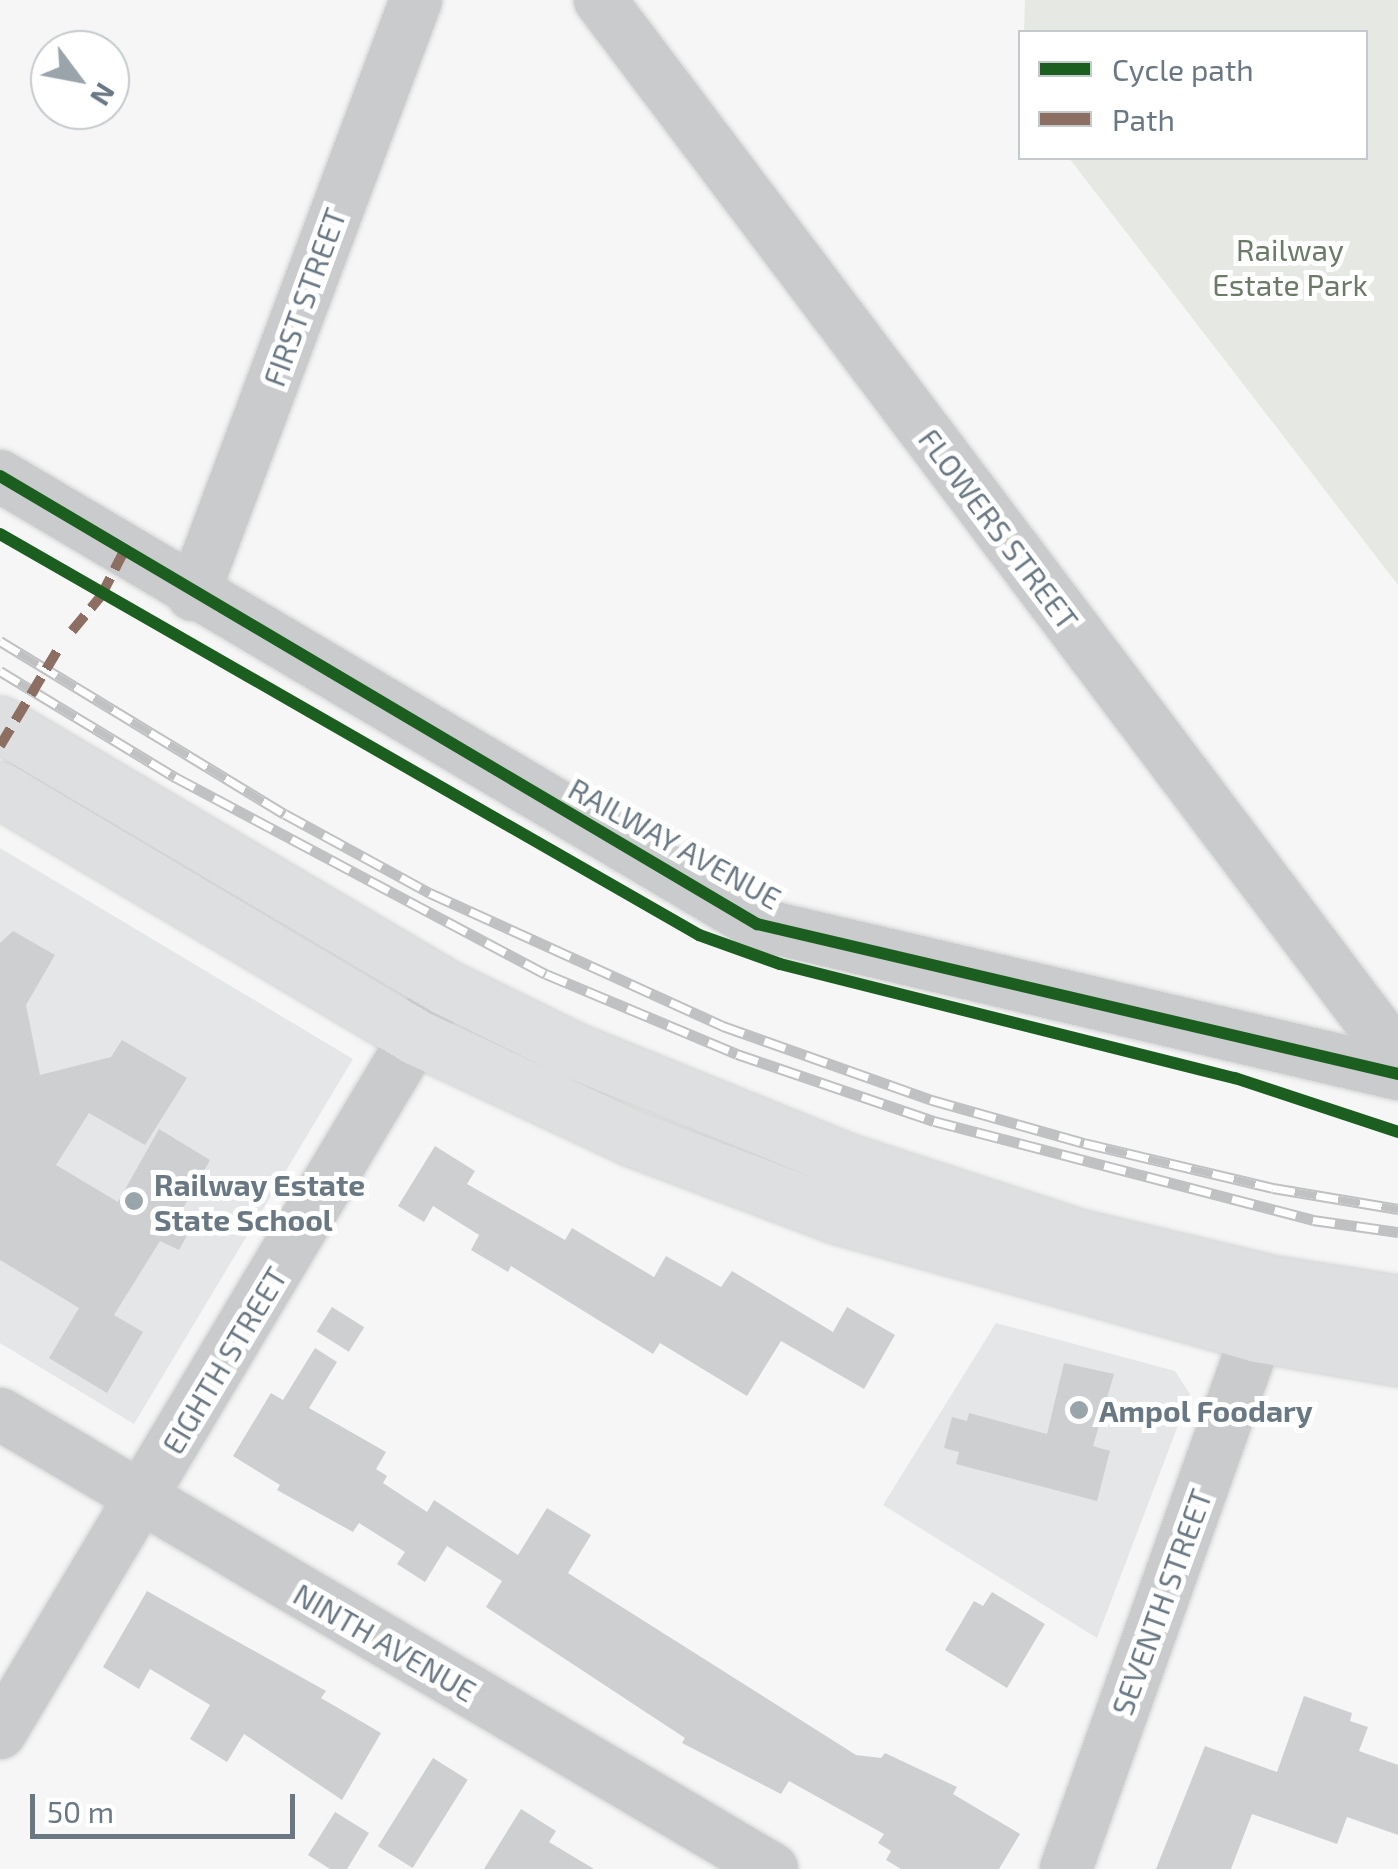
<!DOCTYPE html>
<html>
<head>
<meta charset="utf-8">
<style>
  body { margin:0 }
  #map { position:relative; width:1398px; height:1869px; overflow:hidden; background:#f6f6f6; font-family:"Exo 2",sans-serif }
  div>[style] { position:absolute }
  .built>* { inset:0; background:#e5e6e7 }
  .green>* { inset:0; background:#e5e8e3 }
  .building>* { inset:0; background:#cecfd0; transform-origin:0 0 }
  .roads { filter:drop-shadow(0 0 2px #d2d3d3) drop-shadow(0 0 2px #d2d3d3) }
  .minor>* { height:52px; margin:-26px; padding:0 26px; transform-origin:26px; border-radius:26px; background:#c9cbcc }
  .major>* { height:55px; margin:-27.5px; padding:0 27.5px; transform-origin:27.5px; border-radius:27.5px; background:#dedfe0 }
  .rail>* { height:11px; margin-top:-5.5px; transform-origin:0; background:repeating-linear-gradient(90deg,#fff 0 22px,#c0c1c2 0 44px); box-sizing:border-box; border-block:2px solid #c0c1c2 }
  .quiet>* { height:10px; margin-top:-5px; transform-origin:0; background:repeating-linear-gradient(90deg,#8d6e63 0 20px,transparent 0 30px) }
  .cycleway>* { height:12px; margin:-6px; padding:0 6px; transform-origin:6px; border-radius:6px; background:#1b5e20 }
  .dots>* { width:28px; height:28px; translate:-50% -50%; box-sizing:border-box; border:5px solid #fff; border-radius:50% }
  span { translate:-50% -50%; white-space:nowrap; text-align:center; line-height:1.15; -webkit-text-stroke:10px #fff; paint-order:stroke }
  .park-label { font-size:30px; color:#6b7b67 }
  .street-label { font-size:30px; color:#697883 }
  .poi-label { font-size:30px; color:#697883; font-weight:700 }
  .left { translate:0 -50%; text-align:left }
  .legend { position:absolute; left:1018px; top:30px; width:350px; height:130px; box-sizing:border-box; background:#fff; border:2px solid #c3c9cd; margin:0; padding:12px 18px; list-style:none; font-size:30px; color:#697883 }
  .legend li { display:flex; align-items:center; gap:20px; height:50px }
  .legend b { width:50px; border:2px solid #c3c9cd }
  .north { position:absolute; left:30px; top:30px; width:100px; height:100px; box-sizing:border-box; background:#fff; border:2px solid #c3c9cd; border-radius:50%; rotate:122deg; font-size:28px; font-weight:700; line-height:40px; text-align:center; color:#697883 }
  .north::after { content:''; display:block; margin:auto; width:35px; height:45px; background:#9aa4ab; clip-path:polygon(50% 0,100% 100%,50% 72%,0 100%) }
  .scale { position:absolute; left:30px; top:1794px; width:265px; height:45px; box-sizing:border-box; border:5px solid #697883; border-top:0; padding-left:12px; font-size:30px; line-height:35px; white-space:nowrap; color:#697883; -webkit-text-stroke:8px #fff; paint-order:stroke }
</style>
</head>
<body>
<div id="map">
  <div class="built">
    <div style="clip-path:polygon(0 848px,353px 1059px,134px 1424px,0 1343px)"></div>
    <div style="clip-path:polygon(996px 1323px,1175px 1371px,1190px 1394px,1097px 1638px,883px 1505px)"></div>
  </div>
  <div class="green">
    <div style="clip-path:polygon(1025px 0,1398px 0,1398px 585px,1069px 158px,1366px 158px,1366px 32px,1024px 32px)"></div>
  </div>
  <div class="building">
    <div style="clip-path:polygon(13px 931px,55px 955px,26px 1005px,40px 1075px,111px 1057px,122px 1040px,187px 1078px,145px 1145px,89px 1113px,56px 1165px,118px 1202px,159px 1129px,210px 1160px,181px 1212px,196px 1219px,179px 1250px,160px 1241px,114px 1315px,143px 1332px,107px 1393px,49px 1358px,79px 1308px,0 1260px,0 943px)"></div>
    <div style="clip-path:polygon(435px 1146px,475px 1171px,467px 1184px,565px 1240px,572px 1228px,654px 1277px,666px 1256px,721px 1287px,732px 1271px,833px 1332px,847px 1307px,895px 1335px,864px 1389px,781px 1341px,747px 1396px,660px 1343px,653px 1354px,511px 1266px,508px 1272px,471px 1250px,479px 1235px,433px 1206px,424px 1222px,398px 1206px)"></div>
    <div style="left:332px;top:1307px;width:38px;height:29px;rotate:32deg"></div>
    <div style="clip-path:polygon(315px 1348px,337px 1362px,309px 1408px,386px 1452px,376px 1469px,387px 1476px,383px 1483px,427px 1512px,434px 1500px,518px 1555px,547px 1508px,591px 1535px,568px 1573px,856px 1755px,881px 1758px,885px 1753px,957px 1787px,953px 1794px,1020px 1834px,999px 1869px,901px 1869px,886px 1860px,891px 1851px,878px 1843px,884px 1834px,789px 1781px,781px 1794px,682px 1743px,685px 1738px,486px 1607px,502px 1581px,447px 1546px,425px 1582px,397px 1564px,405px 1552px,359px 1523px,353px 1532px,277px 1490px,280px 1485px,233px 1456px,271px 1393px,283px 1400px)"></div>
    <div style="clip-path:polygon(1064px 1363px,1114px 1374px,1093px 1446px,1110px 1451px,1097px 1501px,956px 1464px,959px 1452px,944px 1448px,952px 1417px,967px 1421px,969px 1413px,1047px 1434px)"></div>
    <div style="clip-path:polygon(147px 1591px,326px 1691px,321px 1698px,381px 1733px,342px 1800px,244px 1734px,227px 1762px,190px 1739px,210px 1705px,150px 1669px,139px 1689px,103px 1667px)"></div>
    <div style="clip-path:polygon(992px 1592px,1045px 1624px,1007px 1688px,945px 1650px,974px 1601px,983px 1606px)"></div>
    <div style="clip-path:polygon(1304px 1696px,1352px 1713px,1350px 1721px,1368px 1727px,1359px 1751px,1398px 1765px,1398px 1835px,1347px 1817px,1337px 1844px,1252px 1814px,1231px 1869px,1156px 1869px,1205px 1746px,1277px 1772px)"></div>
    <div style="left:433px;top:1758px;width:41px;height:104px;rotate:32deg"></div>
    <div style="clip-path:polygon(521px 1809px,556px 1831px,549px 1842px,594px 1869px,484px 1869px)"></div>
    <div style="clip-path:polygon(335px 1812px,369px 1833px,347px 1869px,330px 1869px,308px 1855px)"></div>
  </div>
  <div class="roads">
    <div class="minor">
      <div style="left:600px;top:0;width:1325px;rotate:52.97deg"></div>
      <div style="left:0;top:476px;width:880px;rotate:30.62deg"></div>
      <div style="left:757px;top:924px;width:658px;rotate:13.17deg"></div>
      <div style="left:193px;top:595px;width:635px;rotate:-69.45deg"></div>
      <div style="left:0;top:1414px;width:896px;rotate:30.51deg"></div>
      <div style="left:0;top:1733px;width:869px;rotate:-59.18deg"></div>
      <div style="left:1066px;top:1869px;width:568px;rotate:-70.35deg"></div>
    </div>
    <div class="major">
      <div style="left:0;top:724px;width:517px;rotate:30.58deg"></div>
      <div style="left:445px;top:987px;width:143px;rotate:26.2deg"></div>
      <div style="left:573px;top:1050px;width:295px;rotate:22.1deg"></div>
      <div style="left:846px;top:1161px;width:245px;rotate:18.1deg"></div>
      <div style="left:1079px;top:1237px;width:196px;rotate:13.5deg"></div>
      <div style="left:1270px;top:1283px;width:130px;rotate:8.9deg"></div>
      <div style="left:0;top:790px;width:484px;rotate:30.7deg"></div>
      <div style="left:416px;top:1037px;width:241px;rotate:25.1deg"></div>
      <div style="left:634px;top:1139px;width:218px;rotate:20.7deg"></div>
      <div style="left:838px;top:1216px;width:435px;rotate:15.7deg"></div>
      <div style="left:1257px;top:1334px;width:143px;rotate:9.7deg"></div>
    </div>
  </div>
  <div class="rail">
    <div style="left:0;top:641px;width:333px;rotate:31.3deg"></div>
    <div style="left:285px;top:814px;width:165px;rotate:28.6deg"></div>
    <div style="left:430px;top:893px;width:322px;rotate:24.4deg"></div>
    <div style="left:723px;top:1026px;width:222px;rotate:19.5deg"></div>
    <div style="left:932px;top:1100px;width:158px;rotate:15.8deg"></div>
    <div style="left:1084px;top:1143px;width:194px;rotate:13.4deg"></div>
    <div style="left:1273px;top:1188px;width:127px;rotate:9.5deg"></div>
    <div style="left:0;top:671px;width:205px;rotate:31.2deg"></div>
    <div style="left:175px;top:777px;width:420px;rotate:28deg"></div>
    <div style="left:546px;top:974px;width:207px;rotate:22.7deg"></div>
    <div style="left:737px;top:1054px;width:208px;rotate:18.8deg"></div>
    <div style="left:934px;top:1121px;width:392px;rotate:14.6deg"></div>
    <div style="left:1313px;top:1220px;width:86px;rotate:8deg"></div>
  </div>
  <div class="quiet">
    <div style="left:72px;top:631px;width:45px;rotate:-50.4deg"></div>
    <div style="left:101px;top:596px;width:48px;rotate:-62.9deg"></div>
    <div style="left:0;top:746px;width:117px;rotate:-59deg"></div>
  </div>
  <div class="cycleway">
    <div style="left:0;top:476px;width:880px;rotate:30.62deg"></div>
    <div style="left:757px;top:924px;width:658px;rotate:13.17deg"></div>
    <div style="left:0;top:534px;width:806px;rotate:29.84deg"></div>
    <div style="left:699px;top:935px;width:86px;rotate:19.7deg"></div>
    <div style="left:780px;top:964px;width:469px;rotate:14.1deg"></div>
    <div style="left:1235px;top:1078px;width:172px;rotate:18.3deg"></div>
  </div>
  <div class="dots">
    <div style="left:134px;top:1201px;background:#9aa4ab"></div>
    <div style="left:1079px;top:1410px;background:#9aa4ab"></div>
  </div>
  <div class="park-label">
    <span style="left:1290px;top:266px">Railway<br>Estate Park</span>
  </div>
  <div class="street-label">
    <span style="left:304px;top:297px;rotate:-70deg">FIRST STREET</span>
    <span style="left:999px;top:529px;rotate:53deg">FLOWERS STREET</span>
    <span style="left:675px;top:843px;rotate:29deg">RAILWAY AVENUE</span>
    <span style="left:224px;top:1360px;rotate:-59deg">EIGHTH STREET</span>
    <span style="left:1161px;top:1602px;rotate:-70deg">SEVENTH STREET</span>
    <span style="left:385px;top:1642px;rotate:30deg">NINTH AVENUE</span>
  </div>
  <div class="poi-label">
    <span class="left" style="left:154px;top:1201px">Railway Estate<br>State School</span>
    <span class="left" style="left:1099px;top:1410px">Ampol Foodary</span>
  </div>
  <ul class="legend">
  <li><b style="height:12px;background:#1b5e20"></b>Cycle path</li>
  <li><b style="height:12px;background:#8d6e63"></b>Path</li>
  </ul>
  <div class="north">N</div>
  <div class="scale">50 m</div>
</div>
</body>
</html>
